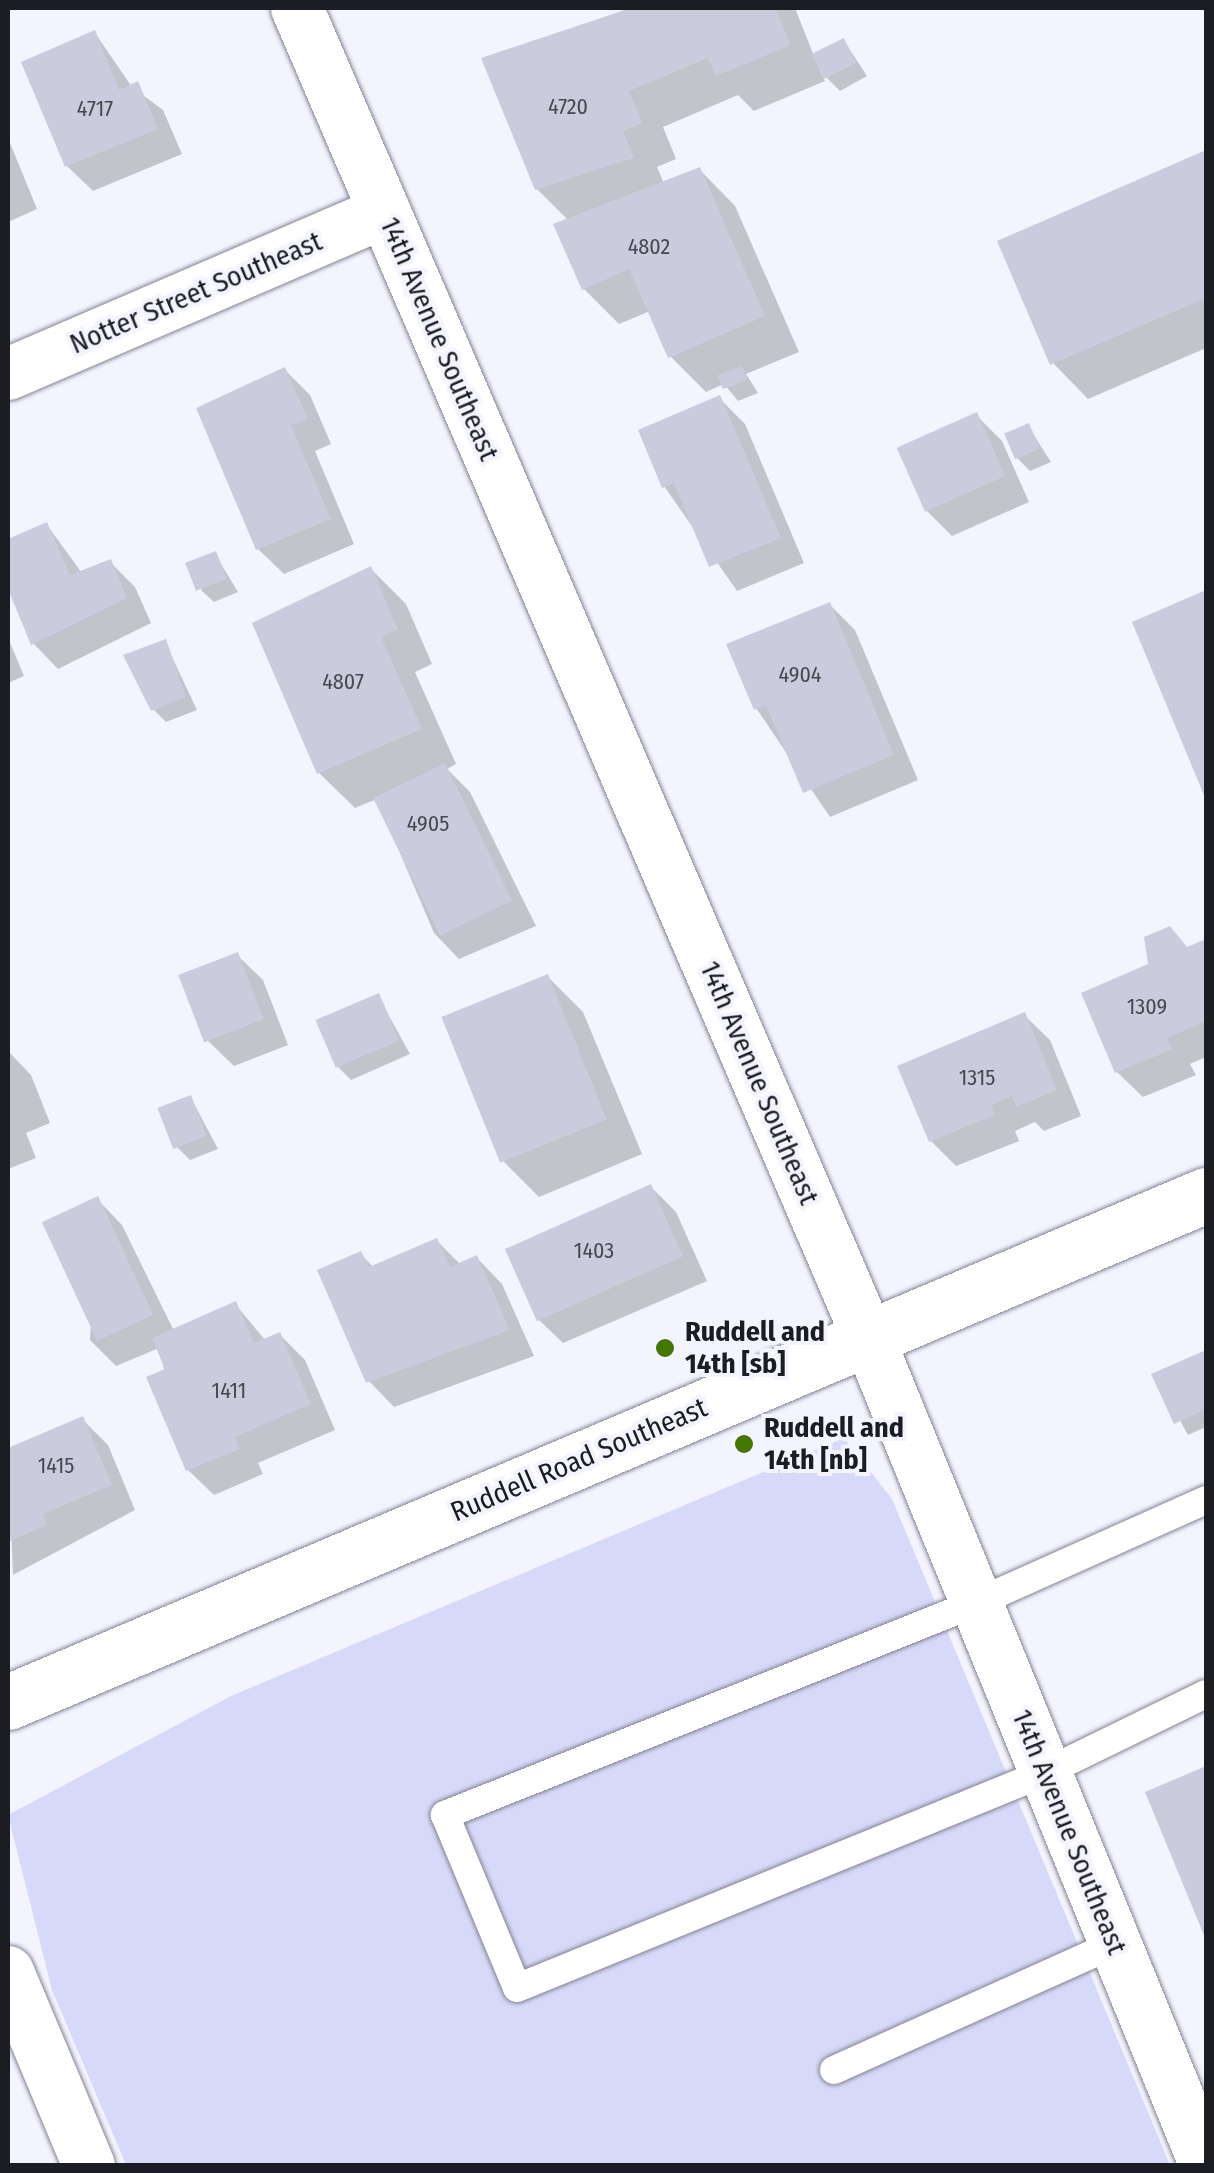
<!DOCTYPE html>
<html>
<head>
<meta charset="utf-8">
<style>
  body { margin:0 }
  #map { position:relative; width:1214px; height:2173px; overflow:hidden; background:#f3f4fe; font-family:"Fira Sans Condensed",sans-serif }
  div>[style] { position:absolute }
  .green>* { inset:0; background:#d7d9f9 }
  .shadow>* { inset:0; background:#0003 }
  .building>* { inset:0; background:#cacbdc; transform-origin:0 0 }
  .roads { filter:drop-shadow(0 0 2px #828392) drop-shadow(0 0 2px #828392) }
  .service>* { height:28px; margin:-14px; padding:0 14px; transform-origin:14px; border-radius:14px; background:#fff }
  .minor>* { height:52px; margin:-26px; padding:0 26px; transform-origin:26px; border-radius:26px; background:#fff }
  .secondary>* { height:55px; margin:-27.5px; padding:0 27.5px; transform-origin:27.5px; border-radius:27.5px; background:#fff }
  .dots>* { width:28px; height:28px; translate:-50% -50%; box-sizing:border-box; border:5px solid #f3f4fe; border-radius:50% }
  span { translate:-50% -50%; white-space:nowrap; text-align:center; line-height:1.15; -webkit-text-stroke:8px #f3f4fe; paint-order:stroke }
  .number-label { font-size:22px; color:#484851 }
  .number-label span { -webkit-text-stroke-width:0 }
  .street-label { font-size:28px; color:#1c1d23 }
  .poi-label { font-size:28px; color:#1c1d23; font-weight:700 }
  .left { translate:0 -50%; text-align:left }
  .frame { position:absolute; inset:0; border:10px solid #1c1d23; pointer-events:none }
</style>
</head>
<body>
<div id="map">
  <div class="green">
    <div style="clip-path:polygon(844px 1438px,892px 1499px,1170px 2165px,126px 2165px,52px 1990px,8px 1815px,231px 1696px)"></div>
  </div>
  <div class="shadow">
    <div style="clip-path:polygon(631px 8px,795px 8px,814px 56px,844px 41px,867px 76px,840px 91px,820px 71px,825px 81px,754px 111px,738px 95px,663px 127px,676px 159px,657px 167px,664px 184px,700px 170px,735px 206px,799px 352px,746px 374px,758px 393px,738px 401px,724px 384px,706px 392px,670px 356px,650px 311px,619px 324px,584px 289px,569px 221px,537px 189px,484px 60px)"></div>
    <div style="clip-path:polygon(95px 33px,132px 87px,163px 110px,182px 154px,93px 191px,67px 166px)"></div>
    <div style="clip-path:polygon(8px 138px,37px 209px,8px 222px)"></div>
    <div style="clip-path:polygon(1206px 153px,1206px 348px,1088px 399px,1053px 363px,1000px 243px)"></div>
    <div style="clip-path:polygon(285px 370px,310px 395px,331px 444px,315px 451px,354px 544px,284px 574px,258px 549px)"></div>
    <div style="clip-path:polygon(719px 398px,745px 424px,804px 563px,737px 591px,664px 486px)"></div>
    <div style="clip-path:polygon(976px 415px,1002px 441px,1029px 502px,952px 536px,926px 510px)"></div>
    <div style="clip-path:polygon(1028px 426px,1051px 462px,1030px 471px,1017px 458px)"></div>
    <div style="clip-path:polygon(47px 525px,82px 573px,110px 562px,135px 587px,151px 623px,58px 669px,33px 643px,8px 582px,8px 541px)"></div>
    <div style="clip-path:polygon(215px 554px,238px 592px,214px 602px,201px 590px)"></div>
    <div style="clip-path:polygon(371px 569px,406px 604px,432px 664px,415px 672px,456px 764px,447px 769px,470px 792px,536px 926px,459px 959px,434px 933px,377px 799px,355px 808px,319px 773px)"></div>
    <div style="clip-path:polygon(1206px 593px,1206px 794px,1135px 623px)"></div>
    <div style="clip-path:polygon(830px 605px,855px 630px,918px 780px,830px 817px,756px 708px)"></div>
    <div style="clip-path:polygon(8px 638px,24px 676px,8px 683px)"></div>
    <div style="clip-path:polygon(165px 642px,197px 710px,166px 722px,153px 709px)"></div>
    <div style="clip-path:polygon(1169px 929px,1189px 949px,1206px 941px,1206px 1057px,1190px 1064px,1196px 1075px,1143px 1097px,1117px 1072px)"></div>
    <div style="clip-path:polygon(237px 955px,263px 980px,288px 1045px,234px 1066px,208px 1041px)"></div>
    <div style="clip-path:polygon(547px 976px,583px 1012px,642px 1154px,539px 1197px,504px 1162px)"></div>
    <div style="clip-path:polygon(378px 996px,410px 1054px,351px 1080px,338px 1067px)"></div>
    <div style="clip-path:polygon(1024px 1015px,1050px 1040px,1081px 1116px,1044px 1131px,1035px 1122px,1015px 1131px,1019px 1141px,956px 1166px,931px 1141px)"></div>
    <div style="clip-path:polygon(8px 1051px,31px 1075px,50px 1123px,26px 1133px,36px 1158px,8px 1169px)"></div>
    <div style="clip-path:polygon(191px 1098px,218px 1149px,190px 1160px,177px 1147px)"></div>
    <div style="clip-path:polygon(651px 1187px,676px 1212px,707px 1281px,563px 1343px,537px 1318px)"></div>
    <div style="clip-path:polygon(97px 1199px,122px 1225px,174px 1331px,235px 1304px,266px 1341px,280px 1335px,305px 1360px,335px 1430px,258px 1463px,263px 1474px,214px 1495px,188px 1470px,159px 1348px,116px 1366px,90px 1340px)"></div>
    <div style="clip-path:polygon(437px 1241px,461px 1265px,477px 1258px,502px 1284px,534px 1356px,394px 1407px,369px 1381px,361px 1254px,374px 1268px)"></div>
    <div style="clip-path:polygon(1206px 1352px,1206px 1427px,1188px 1435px,1155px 1375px)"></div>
    <div style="clip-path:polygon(82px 1419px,108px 1445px,135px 1510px,13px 1575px,8px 1451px)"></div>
    <div style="clip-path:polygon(1206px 1769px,1206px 1934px,1148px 1793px)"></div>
  </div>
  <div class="building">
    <div style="clip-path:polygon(631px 8px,775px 8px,791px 45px,716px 76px,708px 58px,629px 91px,642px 123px,623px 131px,634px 158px,535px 190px,481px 58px)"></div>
    <div style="clip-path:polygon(95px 30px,119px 90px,138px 81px,158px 129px,65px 167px,21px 62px)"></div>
    <div style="left:844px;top:38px;width:28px;height:36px;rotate:64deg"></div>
    <div style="clip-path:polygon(1206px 150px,1206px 298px,1050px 365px,997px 241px)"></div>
    <div style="clip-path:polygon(700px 167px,765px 316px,668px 358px,629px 269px,582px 290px,553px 224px)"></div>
    <div style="left:742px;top:366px;width:15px;height:26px;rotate:70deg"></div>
    <div style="clip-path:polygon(285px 367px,308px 419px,291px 425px,331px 519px,256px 550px,196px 408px)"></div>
    <div style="clip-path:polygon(720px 395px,781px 538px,709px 567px,674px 483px,662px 488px,638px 430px)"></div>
    <div style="left:977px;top:412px;width:70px;height:88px;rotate:66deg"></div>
    <div style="left:1029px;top:423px;width:28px;height:27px;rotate:67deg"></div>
    <div style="clip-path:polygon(47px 522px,70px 575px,111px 559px,127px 598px,31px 645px,8px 589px,8px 539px)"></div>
    <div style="left:216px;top:551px;width:30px;height:33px;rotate:69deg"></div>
    <div style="clip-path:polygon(371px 566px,398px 629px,381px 637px,422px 729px,317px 774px,252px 623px)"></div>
    <div style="clip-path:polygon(1206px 590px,1206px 800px,1132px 622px)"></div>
    <div style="clip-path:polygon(830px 602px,894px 755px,803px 793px,766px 705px,754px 710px,726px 644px)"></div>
    <div style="clip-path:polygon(166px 639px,186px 697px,151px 711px,123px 655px)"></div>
    <div style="left:445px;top:763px;width:153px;height:80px;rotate:64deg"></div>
    <div style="clip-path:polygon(1170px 926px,1187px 947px,1206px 939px,1206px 1021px,1167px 1038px,1173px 1049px,1115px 1073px,1081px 993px,1148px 964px,1144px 937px)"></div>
    <div style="left:238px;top:952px;width:72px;height:64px;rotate:69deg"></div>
    <div style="left:548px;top:974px;width:157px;height:115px;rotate:68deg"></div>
    <div style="left:379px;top:993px;width:52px;height:69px;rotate:67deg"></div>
    <div style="clip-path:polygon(1025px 1012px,1057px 1090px,1016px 1107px,1012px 1096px,991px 1105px,995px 1115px,929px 1142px,897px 1066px)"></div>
    <div style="left:191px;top:1095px;width:44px;height:36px;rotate:69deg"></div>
    <div style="left:651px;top:1184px;width:79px;height:160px;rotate:66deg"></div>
    <div style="left:98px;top:1196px;width:131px;height:62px;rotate:65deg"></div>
    <div style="clip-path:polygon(437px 1238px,450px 1267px,477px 1255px,510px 1330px,366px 1383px,317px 1270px,361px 1251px,369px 1267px)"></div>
    <div style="clip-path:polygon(236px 1301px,254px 1343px,280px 1332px,311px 1404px,235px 1437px,240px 1449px,186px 1471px,146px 1377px,165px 1369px,152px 1338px)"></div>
    <div style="clip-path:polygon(1206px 1350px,1206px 1409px,1174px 1424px,1151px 1374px)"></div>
    <div style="clip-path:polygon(83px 1416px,112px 1485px,43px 1514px,47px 1525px,8px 1542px,8px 1448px)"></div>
    <div style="clip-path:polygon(1206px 1766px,1206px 1940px,1145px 1792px)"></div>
  </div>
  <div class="roads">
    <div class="service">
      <div style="left:1206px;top:1500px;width:252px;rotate:155.9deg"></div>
      <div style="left:976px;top:1603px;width:572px;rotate:158.24deg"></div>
      <div style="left:445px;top:1815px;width:187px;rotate:67.4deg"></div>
      <div style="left:517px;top:1988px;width:569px;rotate:-22.19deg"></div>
      <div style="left:1044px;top:1773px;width:180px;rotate:-26deg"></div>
      <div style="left:834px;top:2070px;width:307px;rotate:-24.2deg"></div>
    </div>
    <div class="minor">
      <div style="left:297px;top:8px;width:1446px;rotate:66.75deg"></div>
      <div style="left:868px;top:1337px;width:895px;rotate:67.82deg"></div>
      <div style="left:8px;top:374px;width:410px;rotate:-23.3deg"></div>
      <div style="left:8px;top:1972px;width:210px;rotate:67.3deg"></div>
    </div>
    <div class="secondary">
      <div style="left:8px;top:1702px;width:1301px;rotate:-22.94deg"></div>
    </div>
  </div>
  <div class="dots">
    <div style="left:665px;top:1348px;background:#437702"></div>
    <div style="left:744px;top:1444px;background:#437702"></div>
  </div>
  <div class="number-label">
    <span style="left:568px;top:107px">4720</span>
    <span style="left:95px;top:109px">4717</span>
    <span style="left:649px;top:247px">4802</span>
    <span style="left:800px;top:675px">4904</span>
    <span style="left:343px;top:682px">4807</span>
    <span style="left:428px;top:824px">4905</span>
    <span style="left:1147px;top:1007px">1309</span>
    <span style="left:977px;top:1078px">1315</span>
    <span style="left:594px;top:1251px">1403</span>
    <span style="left:229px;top:1391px">1411</span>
    <span style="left:56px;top:1466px">1415</span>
  </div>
  <div class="street-label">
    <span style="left:196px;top:293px;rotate:-23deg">Notter Street Southeast</span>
    <span style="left:439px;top:339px;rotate:67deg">14th Avenue Southeast</span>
    <span style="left:759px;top:1083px;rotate:67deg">14th Avenue Southeast</span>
    <span style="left:579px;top:1460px;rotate:-23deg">Ruddell Road Southeast</span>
    <span style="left:1069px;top:1832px;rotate:68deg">14th Avenue Southeast</span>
  </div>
  <div class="poi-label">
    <span class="left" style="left:685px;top:1348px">Ruddell and<br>14th [sb]</span>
    <span class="left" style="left:764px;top:1444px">Ruddell and<br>14th [nb]</span>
  </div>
  <div class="frame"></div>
</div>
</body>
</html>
